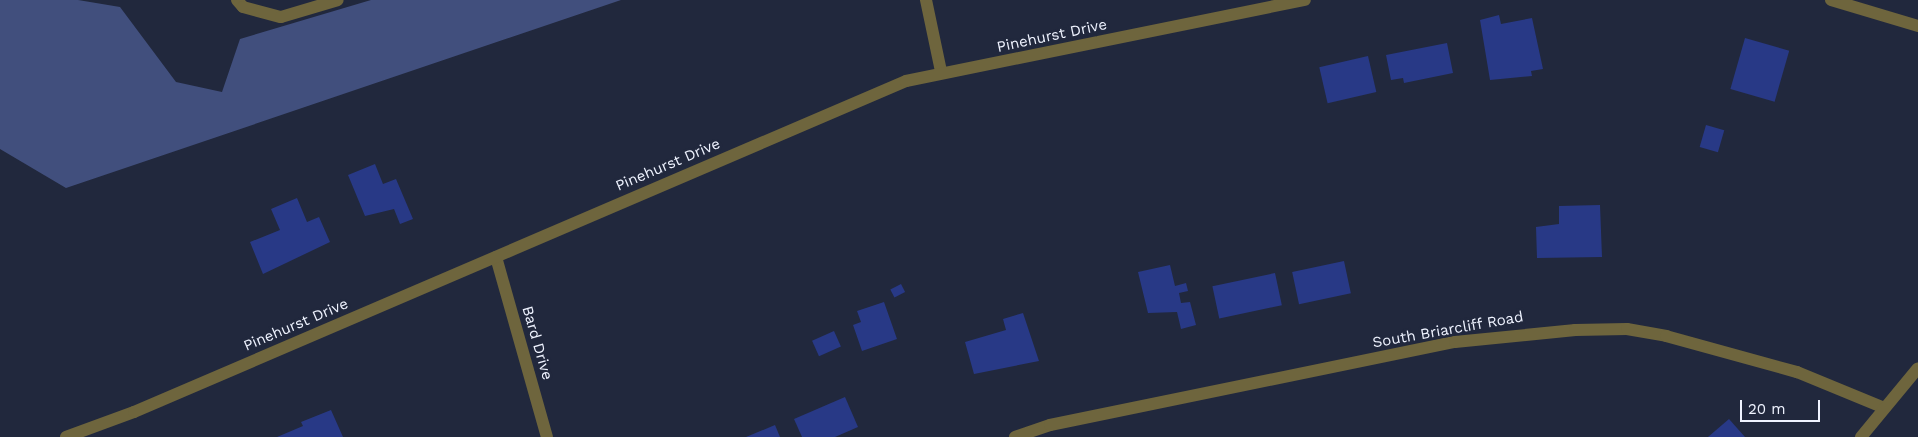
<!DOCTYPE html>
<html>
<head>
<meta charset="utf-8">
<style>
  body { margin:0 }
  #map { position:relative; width:1918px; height:437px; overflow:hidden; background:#21283d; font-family:"Work Sans",sans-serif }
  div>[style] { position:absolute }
  .green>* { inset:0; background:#414f7d }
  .building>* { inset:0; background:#283986; transform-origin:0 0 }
  .service>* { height:12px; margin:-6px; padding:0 6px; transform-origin:6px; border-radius:6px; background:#6e653d }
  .minor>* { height:12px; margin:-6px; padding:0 6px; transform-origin:6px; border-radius:6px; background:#6e653d }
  span { translate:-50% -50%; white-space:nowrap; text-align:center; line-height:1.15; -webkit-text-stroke:5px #21283d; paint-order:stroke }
  .street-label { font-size:15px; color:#eff3ff }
  .scale { position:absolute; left:1740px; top:400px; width:80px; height:22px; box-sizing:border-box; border:2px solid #eff3ff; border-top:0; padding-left:6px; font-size:15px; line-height:18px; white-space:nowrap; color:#eff3ff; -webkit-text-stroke:4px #21283d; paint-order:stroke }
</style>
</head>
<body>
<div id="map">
  <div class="green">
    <div style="clip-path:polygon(0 0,78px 0,120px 7px,176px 82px,222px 92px,240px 39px,371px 0,621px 0,66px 188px,0 149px)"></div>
  </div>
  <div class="building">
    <div style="clip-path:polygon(1499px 15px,1501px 24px,1532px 18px,1543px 69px,1531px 71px,1532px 76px,1490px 80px,1480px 20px)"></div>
    <div style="left:1745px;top:38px;width:46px;height:53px;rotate:16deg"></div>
    <div style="clip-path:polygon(1447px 43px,1453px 73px,1404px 83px,1403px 78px,1391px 80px,1386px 55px)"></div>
    <div style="left:1368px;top:56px;width:37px;height:50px;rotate:77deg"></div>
    <div style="left:1706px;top:125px;width:19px;height:23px;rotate:16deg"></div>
    <div style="clip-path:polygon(375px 164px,383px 184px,396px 179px,413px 219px,400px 224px,394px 209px,365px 216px,348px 175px)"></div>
    <div style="clip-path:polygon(297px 198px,307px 222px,319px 217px,330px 242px,263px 274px,250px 242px,280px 230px,271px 209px)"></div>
    <div style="clip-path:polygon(1600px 205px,1602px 257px,1537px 258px,1536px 227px,1559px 224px,1559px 206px)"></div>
    <div style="left:1344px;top:261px;width:33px;height:53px;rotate:78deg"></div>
    <div style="clip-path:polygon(1170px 265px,1175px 286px,1186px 283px,1188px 291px,1179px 293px,1181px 303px,1190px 302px,1196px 325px,1181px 329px,1177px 312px,1148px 313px,1138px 272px)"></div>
    <div style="left:1275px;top:273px;width:33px;height:64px;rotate:78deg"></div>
    <div style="left:901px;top:284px;width:9px;height:12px;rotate:63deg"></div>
    <div style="clip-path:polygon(884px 302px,897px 339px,862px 351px,853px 325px,861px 322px,857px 311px)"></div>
    <div style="clip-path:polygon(1023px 313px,1039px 361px,974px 374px,965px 342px,1006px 330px,1003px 319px)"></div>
    <div style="left:834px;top:331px;width:17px;height:24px;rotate:66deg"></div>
    <div style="clip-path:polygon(845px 397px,858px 427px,835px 437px,802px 437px,794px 419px)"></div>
    <div style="clip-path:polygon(331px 410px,343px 437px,277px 437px,303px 426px,301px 422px)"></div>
    <div style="clip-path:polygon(1729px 419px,1745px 437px,1708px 437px)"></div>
    <div style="clip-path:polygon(775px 425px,780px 437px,746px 437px)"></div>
  </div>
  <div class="service">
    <div style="left:237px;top:0;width:9px;rotate:49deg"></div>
    <div style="left:243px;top:7px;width:39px;rotate:15deg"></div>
    <div style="left:281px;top:17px;width:59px;rotate:-16.6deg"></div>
  </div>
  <div class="minor">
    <div style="left:926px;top:0;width:73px;rotate:78.1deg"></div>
    <div style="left:1831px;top:0;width:91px;rotate:16.6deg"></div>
    <div style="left:496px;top:257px;width:187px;rotate:74.2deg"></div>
    <div style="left:66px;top:437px;width:72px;rotate:-20.2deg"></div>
    <div style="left:134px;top:412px;width:840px;rotate:-23.21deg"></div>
    <div style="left:906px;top:81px;width:407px;rotate:-11.5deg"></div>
    <div style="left:1015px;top:437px;width:37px;rotate:-19deg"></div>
    <div style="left:1050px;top:425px;width:413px;rotate:-11.6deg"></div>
    <div style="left:1455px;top:342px;width:121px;rotate:-5.7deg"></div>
    <div style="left:1575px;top:330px;width:52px;rotate:-1.1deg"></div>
    <div style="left:1627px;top:329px;width:40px;rotate:10deg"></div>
    <div style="left:1666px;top:336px;width:136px;rotate:15.4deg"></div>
    <div style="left:1797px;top:372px;width:92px;rotate:22.4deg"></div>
    <div style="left:1861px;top:437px;width:89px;rotate:-50.4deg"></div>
  </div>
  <div class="street-label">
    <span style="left:1052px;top:36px;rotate:-12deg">Pinehurst Drive</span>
    <span style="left:668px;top:165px;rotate:-23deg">Pinehurst Drive</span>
    <span style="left:296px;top:325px;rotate:-23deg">Pinehurst Drive</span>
    <span style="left:1448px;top:330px;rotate:-10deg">South Briarcliff Road</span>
    <span style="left:537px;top:343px;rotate:74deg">Bard Drive</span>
  </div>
  <div class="scale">20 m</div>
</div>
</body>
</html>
